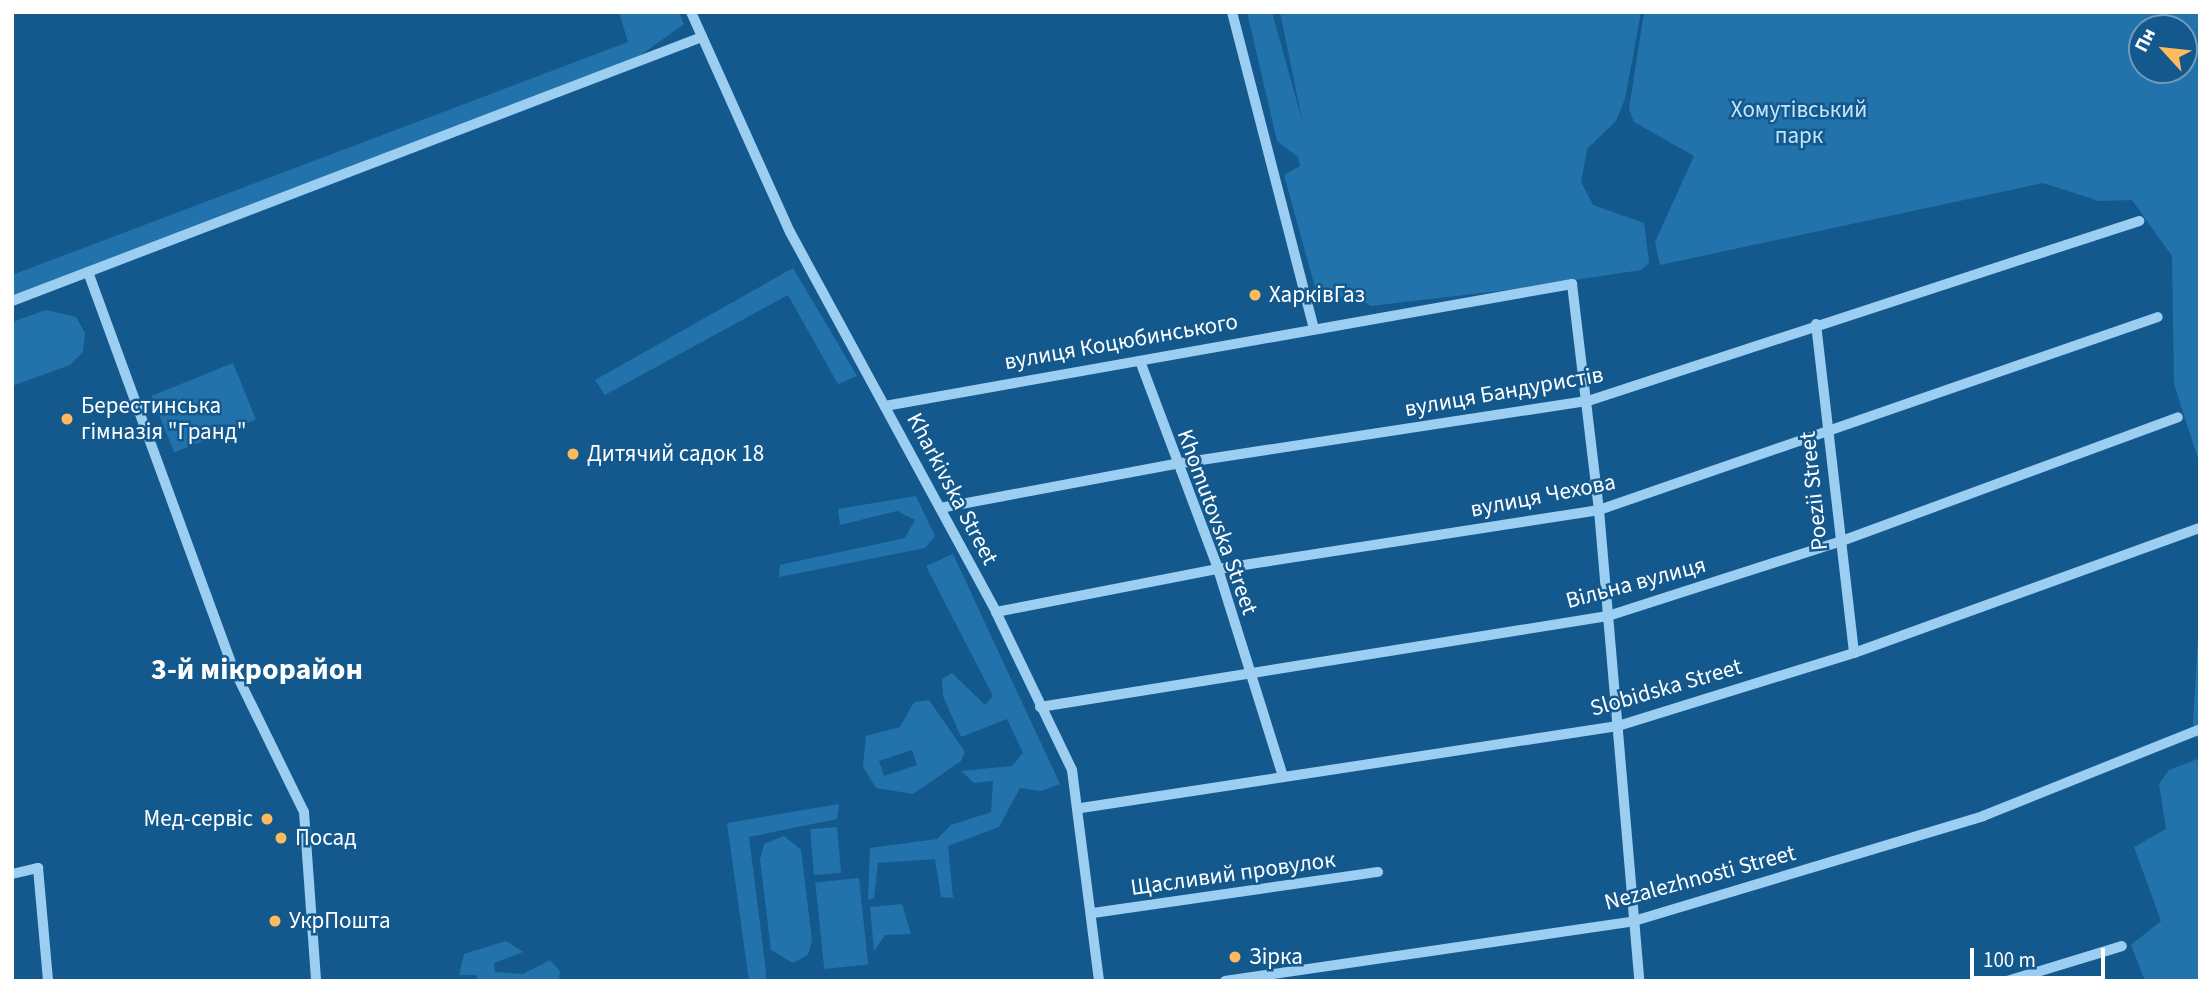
<!DOCTYPE html>
<html>
<head>
<meta charset="utf-8">
<style>
  body { margin:0 }
  #map { position:relative; width:2212px; height:993px; overflow:hidden; background:#13598e; font-family:"Source Sans 3",sans-serif }
  div>[style] { position:absolute }
  .green>* { inset:0; background:#2273ab; transform-origin:0 0 }
  .minor>* { height:10px; margin:-5px; padding:0 5px; transform-origin:5px; border-radius:5px; background:#9ccef1 }
  .dots>* { width:19px; height:19px; translate:-50% -50%; box-sizing:border-box; border:4px solid #13598e; border-radius:50% }
  span { translate:-50% -50%; white-space:nowrap; text-align:center; line-height:1.15; -webkit-text-stroke:5px #13598e; paint-order:stroke }
  .park-label { font-size:23px; color:#c3e5fc }
  .poi-label { font-size:23px; color:#fff }
  .left { translate:0 -50%; text-align:left }
  .right { translate:-100% -50%; text-align:right }
  .street-label { font-size:23px; color:#fff }
  .district-label { font-size:30px; color:#fff; font-weight:700 }
  .frame { position:absolute; inset:0; border:14px solid #fff; pointer-events:none }
  .north { position:absolute; left:2128px; top:14px; width:70px; height:70px; box-sizing:border-box; background:#13598e; border:2px solid #719bbb; border-radius:50%; rotate:297deg; font-size:19px; font-weight:700; line-height:28px; text-align:center; color:#fff }
  .north::after { content:''; display:block; margin:auto; width:24px; height:32px; background:#ffba5d; clip-path:polygon(50% 0,100% 100%,50% 72%,0 100%) }
  .scale { position:absolute; left:1970px; top:948px; width:135px; height:32px; box-sizing:border-box; border:4px solid #fff; border-top:0; padding-left:9px; font-size:21px; line-height:24px; white-space:nowrap; color:#fff; -webkit-text-stroke:5px #13598e; paint-order:stroke }
</style>
</head>
<body>
<div id="map">
  <div class="green">
    <div style="clip-path:polygon(619px 12px,679px 12px,684px 24px,634px 60px,12px 301px,12px 275px,628px 42px)"></div>
    <div style="clip-path:polygon(1247px 12px,1272px 12px,1303px 124px,1280px 12px,1641px 12px,1625px 99px,1616px 121px,1587px 149px,1581px 182px,1593px 205px,1644px 223px,1649px 263px,1641px 270px,1515px 289px,1371px 306px,1350px 294px,1327px 302px,1316px 291px,1284px 175px,1300px 166px,1298px 157px,1277px 141px)"></div>
    <div style="clip-path:polygon(evenodd,1644px 12px,2200px 12px,2200px 465px,2174px 384px,2172px 256px,2132px 200px,2099px 201px,2043px 183px,1660px 265px,1655px 242px,1694px 156px,1634px 122px,1629px 109px,1644px 12px,2142px 28px,2184px 28px,2184px 70px,2142px 70px,2142px 28px)"></div>
    <div style="clip-path:polygon(793px 268px,857px 376px,838px 384px,788px 295px,605px 395px,595px 380px)"></div>
    <div style="clip-path:polygon(46px 310px,76px 317px,85px 333px,83px 352px,70px 365px,12px 386px,12px 322px)"></div>
    <div style="left:233px;top:363px;width:61px;height:88px;rotate:68deg"></div>
    <div style="clip-path:polygon(916px 496px,935px 536px,925px 548px,779px 577px,780px 565px,905px 538px,915px 520px,897px 511px,840px 525px,838px 509px)"></div>
    <div style="clip-path:polygon(953px 554px,1060px 784px,1041px 791px,1020px 788px,999px 827px,948px 846px,953px 898px,941px 897px,935px 859px,878px 863px,874px 898px,868px 900px,870px 848px,937px 839px,951px 825px,991px 812px,993px 781px,974px 783px,961px 771px,1012px 766px,1023px 753px,1007px 719px,961px 737px,943px 696px,942px 679px,952px 673px,985px 705px,993px 696px,926px 566px)"></div>
    <div style="clip-path:polygon(2200px 602px,2200px 748px,2193px 724px)"></div>
    <div style="clip-path:polygon(evenodd,929px 700px,965px 752px,961px 761px,913px 794px,876px 788px,863px 767px,866px 736px,900px 727px,914px 702px,929px 700px,912px 750px,917px 765px,884px 776px,879px 761px,912px 750px)"></div>
    <div style="clip-path:polygon(2200px 758px,2200px 981px,2145px 981px,2131px 945px,2161px 921px,2134px 847px,2166px 829px,2159px 784px,2169px 770px)"></div>
    <div style="clip-path:polygon(839px 804px,837px 819px,749px 837px,766px 972px,766px 981px,749px 981px,727px 823px)"></div>
    <div style="left:837px;top:827px;width:46px;height:27px;rotate:85deg"></div>
    <div style="clip-path:polygon(784px 836px,801px 850px,812px 940px,808px 955px,793px 963px,771px 950px,760px 860px,764px 844px)"></div>
    <div style="left:859px;top:878px;width:87px;height:44px;rotate:84deg"></div>
    <div style="clip-path:polygon(902px 904px,911px 934px,885px 935px,874px 951px,870px 907px)"></div>
    <div style="clip-path:polygon(506px 941px,523px 952px,494px 963px,495px 972px,523px 974px,550px 960px,560px 971px,559px 981px,477px 981px,477px 975px,459px 975px,464px 954px)"></div>
  </div>
  <div class="minor">
    <div style="left:691px;top:12px;width:241px;rotate:65.8deg"></div>
    <div style="left:790px;top:232px;width:432px;rotate:61.5deg"></div>
    <div style="left:996px;top:612px;width:175px;rotate:64.3deg"></div>
    <div style="left:1072px;top:770px;width:213px;rotate:82.7deg"></div>
    <div style="left:1232px;top:12px;width:327px;rotate:75.5deg"></div>
    <div style="left:88px;top:272px;width:414px;rotate:69.9deg"></div>
    <div style="left:230px;top:661px;width:168px;rotate:63.9deg"></div>
    <div style="left:304px;top:812px;width:169px;rotate:85.9deg"></div>
    <div style="left:12px;top:301px;width:739px;rotate:-20.94deg"></div>
    <div style="left:1816px;top:324px;width:331px;rotate:83.4deg"></div>
    <div style="left:1140px;top:361px;width:222px;rotate:69.4deg"></div>
    <div style="left:1218px;top:569px;width:217px;rotate:72.6deg"></div>
    <div style="left:885px;top:406px;width:698px;rotate:-10.07deg"></div>
    <div style="left:1572px;top:284px;width:228px;rotate:83.2deg"></div>
    <div style="left:1599px;top:510px;width:473px;rotate:85.1deg"></div>
    <div style="left:940px;top:508px;width:239px;rotate:-10.6deg"></div>
    <div style="left:1175px;top:464px;width:418px;rotate:-8.7deg"></div>
    <div style="left:1588px;top:401px;width:580px;rotate:-18.09deg"></div>
    <div style="left:996px;top:612px;width:226px;rotate:-11deg"></div>
    <div style="left:1218px;top:569px;width:386px;rotate:-8.8deg"></div>
    <div style="left:1599px;top:510px;width:591px;rotate:-19.05deg"></div>
    <div style="left:1040px;top:707px;width:575px;rotate:-9.1deg"></div>
    <div style="left:1608px;top:616px;width:243px;rotate:-17.8deg"></div>
    <div style="left:1839px;top:542px;width:361px;rotate:-20.2deg"></div>
    <div style="left:1081px;top:808px;width:543px;rotate:-8.68deg"></div>
    <div style="left:1618px;top:726px;width:247px;rotate:-17.2deg"></div>
    <div style="left:1854px;top:653px;width:368px;rotate:-19.9deg"></div>
    <div style="left:12px;top:874px;width:27px;rotate:-13deg"></div>
    <div style="left:38px;top:868px;width:113px;rotate:84.9deg"></div>
    <div style="left:1093px;top:913px;width:288px;rotate:-8.2deg"></div>
    <div style="left:1225px;top:981px;width:413px;rotate:-8.3deg"></div>
    <div style="left:1634px;top:921px;width:364px;rotate:-16.7deg"></div>
    <div style="left:1983px;top:816px;width:234px;rotate:-21.8deg"></div>
    <div style="left:2007px;top:981px;width:120px;rotate:-16.9deg"></div>
  </div>
  <div class="dots">
    <div style="left:1255px;top:295px;background:#ffba5d"></div>
    <div style="left:67px;top:419px;background:#ffba5d"></div>
    <div style="left:573px;top:454px;background:#ffba5d"></div>
    <div style="left:267px;top:819px;background:#ffba5d"></div>
    <div style="left:281px;top:838px;background:#ffba5d"></div>
    <div style="left:275px;top:921px;background:#ffba5d"></div>
    <div style="left:1235px;top:957px;background:#ffba5d"></div>
  </div>
  <div class="park-label">
    <span style="left:1799px;top:123px">Хомутівський<br>парк</span>
  </div>
  <div class="poi-label">
    <span class="left" style="left:1269px;top:295px">ХарківГаз</span>
    <span class="left" style="left:81px;top:419px">Берестинська<br>гімназія "Гранд"</span>
    <span class="left" style="left:587px;top:454px">Дитячий садок 18</span>
    <span class="right" style="left:253px;top:819px">Мед-сервіс</span>
    <span class="left" style="left:295px;top:838px">Посад</span>
    <span class="left" style="left:289px;top:921px">УкрПошта</span>
    <span class="left" style="left:1249px;top:957px">Зірка</span>
  </div>
  <div class="street-label">
    <span style="left:1121px;top:342px;rotate:-10deg">вулиця Коцюбинського</span>
    <span style="left:1504px;top:392px;rotate:-10deg">вулиця Бандуристів</span>
    <span style="left:952px;top:489px;rotate:62deg">Kharkivska Street</span>
    <span style="left:1814px;top:491px;rotate:-96deg">Poezii Street</span>
    <span style="left:1543px;top:496px;rotate:-11deg">вулиця Чехова</span>
    <span style="left:1217px;top:522px;rotate:70deg">Khomutovska Street</span>
    <span style="left:1636px;top:583px;rotate:-15deg">Вільна вулиця</span>
    <span style="left:1666px;top:688px;rotate:-16deg">Slobidska Street</span>
    <span style="left:1233px;top:874px;rotate:-8deg">Щасливий провулок</span>
    <span style="left:1700px;top:878px;rotate:-15deg">Nezalezhnosti Street</span>
  </div>
  <div class="district-label">
    <span style="left:257px;top:670px">3-й мікрорайон</span>
  </div>
  <div class="frame"></div>
  <div class="north">Пн</div>
  <div class="scale">100 m</div>
</div>
</body>
</html>
